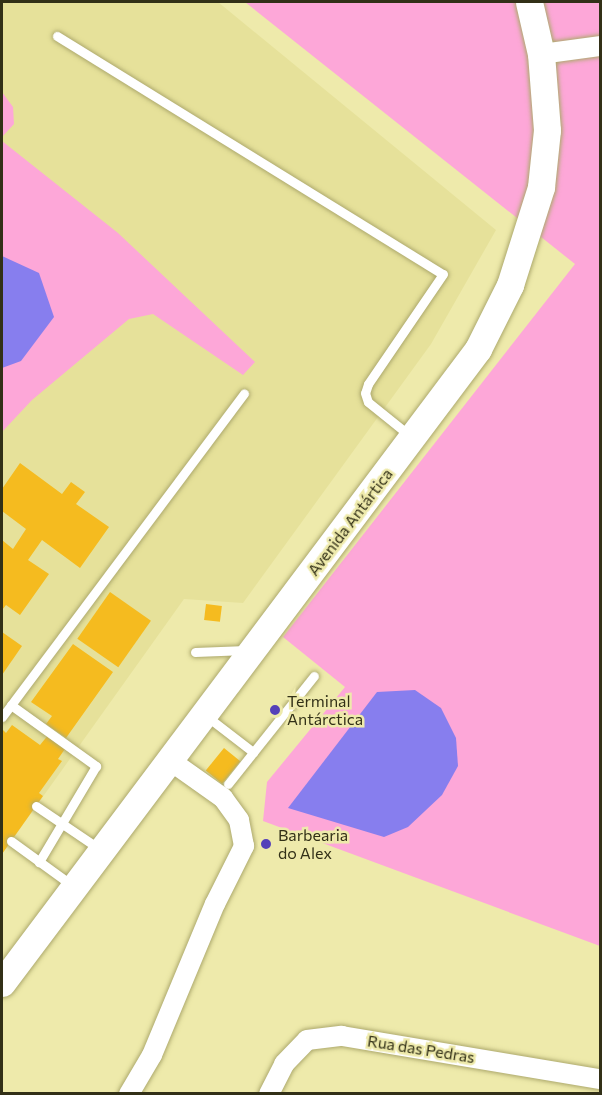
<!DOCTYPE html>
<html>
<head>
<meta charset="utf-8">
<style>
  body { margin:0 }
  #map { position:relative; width:602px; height:1095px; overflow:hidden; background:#eeeaab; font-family:Commissioner,sans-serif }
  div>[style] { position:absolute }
  .built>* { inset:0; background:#e6e19a }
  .green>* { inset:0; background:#fda7d8 }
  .water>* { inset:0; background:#877eee }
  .building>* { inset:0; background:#f5bb1f; transform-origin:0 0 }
  .roads { filter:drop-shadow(0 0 2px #ada96d) drop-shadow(0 0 2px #ada96d) }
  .service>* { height:9px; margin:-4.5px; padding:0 4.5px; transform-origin:4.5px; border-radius:4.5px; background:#fff }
  .minor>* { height:20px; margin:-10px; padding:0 10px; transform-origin:10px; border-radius:10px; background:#fff }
  .secondary>* { height:27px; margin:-13.5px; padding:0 13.5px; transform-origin:13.5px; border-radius:13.5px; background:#fff }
  .dots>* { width:16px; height:16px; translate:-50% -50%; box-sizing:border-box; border:3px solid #eeeaab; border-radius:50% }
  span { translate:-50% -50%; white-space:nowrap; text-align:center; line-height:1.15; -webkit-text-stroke:5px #eeeaab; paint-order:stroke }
  .street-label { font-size:16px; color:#323017 }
  .poi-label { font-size:16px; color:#323017 }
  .left { translate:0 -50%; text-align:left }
  .frame { position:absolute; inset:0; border:3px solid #323017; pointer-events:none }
</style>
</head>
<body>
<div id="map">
  <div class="built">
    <div style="clip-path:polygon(2px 2px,218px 2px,496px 230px,431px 344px,243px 603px,184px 599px,2px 854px)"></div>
  </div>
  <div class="green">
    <div style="clip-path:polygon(245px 2px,600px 2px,600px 946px,263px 821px,267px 782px,345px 687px,283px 637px,575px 264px)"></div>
    <div style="clip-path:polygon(2px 92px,13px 107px,14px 124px,2px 137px)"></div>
    <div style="clip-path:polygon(2px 141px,118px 233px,255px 362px,243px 375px,153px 314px,129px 319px,32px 400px,2px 432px)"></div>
  </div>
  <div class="water">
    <div style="clip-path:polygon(2px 256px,39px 273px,54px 317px,21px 361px,2px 368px)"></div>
    <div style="clip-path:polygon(415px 690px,441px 708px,456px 738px,458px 766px,442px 795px,408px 827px,384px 837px,288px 808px,377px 692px)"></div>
  </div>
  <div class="building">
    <div style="clip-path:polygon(20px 463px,62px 494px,71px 482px,85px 492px,76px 504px,109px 527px,80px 568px,42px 540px,28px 560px,49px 574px,20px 615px,6px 605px,2px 610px,2px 540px,13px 549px,26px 529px,2px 511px,2px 489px)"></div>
    <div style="left:110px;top:592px;width:50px;height:57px;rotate:35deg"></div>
    <div style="left:206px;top:604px;width:16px;height:16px;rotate:7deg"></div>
    <div style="clip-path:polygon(2px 632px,22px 646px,2px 675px)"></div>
    <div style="clip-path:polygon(73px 644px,113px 672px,66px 738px,46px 724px,52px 716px,31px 702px)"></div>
    <div style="clip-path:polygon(12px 725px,40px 745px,49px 734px,67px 746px,58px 759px,62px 761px,39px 793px,43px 796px,2px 854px,2px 729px,6px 733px)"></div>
    <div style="left:224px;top:748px;width:21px;height:29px;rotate:39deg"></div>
  </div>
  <div class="roads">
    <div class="service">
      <div style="left:57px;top:36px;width:453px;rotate:31.7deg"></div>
      <div style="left:443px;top:274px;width:133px;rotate:124.3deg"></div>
      <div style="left:368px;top:384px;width:9px;rotate:108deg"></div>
      <div style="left:365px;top:393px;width:9px;rotate:72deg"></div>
      <div style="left:368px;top:402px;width:53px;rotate:38.8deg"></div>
      <div style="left:195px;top:652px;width:51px;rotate:-2.2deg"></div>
      <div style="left:11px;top:705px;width:105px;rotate:35.7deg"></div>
      <div style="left:96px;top:766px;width:112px;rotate:120.7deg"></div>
      <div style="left:205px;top:715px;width:61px;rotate:37.6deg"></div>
      <div style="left:2px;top:717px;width:404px;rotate:-53.2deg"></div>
      <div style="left:228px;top:784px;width:138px;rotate:-51.5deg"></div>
      <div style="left:36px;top:806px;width:75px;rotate:34.1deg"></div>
      <div style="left:11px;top:841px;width:77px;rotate:36deg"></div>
    </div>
    <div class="minor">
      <div style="left:541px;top:54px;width:60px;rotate:-7.7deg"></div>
      <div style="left:129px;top:1094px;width:45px;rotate:-59.5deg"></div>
      <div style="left:152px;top:1055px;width:164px;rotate:-67.4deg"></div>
      <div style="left:215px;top:904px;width:65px;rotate:-63.4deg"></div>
      <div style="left:244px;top:846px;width:26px;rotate:-101deg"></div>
      <div style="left:239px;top:820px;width:27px;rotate:-126deg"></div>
      <div style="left:223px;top:798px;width:67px;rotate:-144.7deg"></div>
      <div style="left:269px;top:1094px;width:34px;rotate:-63deg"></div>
      <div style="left:284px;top:1064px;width:33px;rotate:-46deg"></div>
      <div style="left:307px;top:1040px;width:35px;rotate:-7deg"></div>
      <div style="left:342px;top:1036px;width:262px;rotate:9.5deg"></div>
    </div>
    <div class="secondary">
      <div style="left:2px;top:983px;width:793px;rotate:-53.1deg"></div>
      <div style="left:478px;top:349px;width:72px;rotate:-63.4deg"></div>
      <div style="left:510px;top:285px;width:103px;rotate:-72.4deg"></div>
      <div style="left:541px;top:187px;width:57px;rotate:-84deg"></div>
      <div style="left:547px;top:130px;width:76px;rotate:-94.5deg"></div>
      <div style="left:541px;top:54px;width:53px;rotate:-103deg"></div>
    </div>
  </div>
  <div class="dots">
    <div style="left:275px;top:710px;background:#5541b9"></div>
    <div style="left:266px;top:844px;background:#5541b9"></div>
  </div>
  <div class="street-label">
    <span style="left:350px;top:522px;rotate:-53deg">Avenida Antártica</span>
    <span style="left:421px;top:1049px;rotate:9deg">Rua das Pedras</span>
  </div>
  <div class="poi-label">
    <span class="left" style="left:287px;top:710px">Terminal<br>Antárctica</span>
    <span class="left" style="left:278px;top:844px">Barbearia<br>do Alex</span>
  </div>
  <div class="frame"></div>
</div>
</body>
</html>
